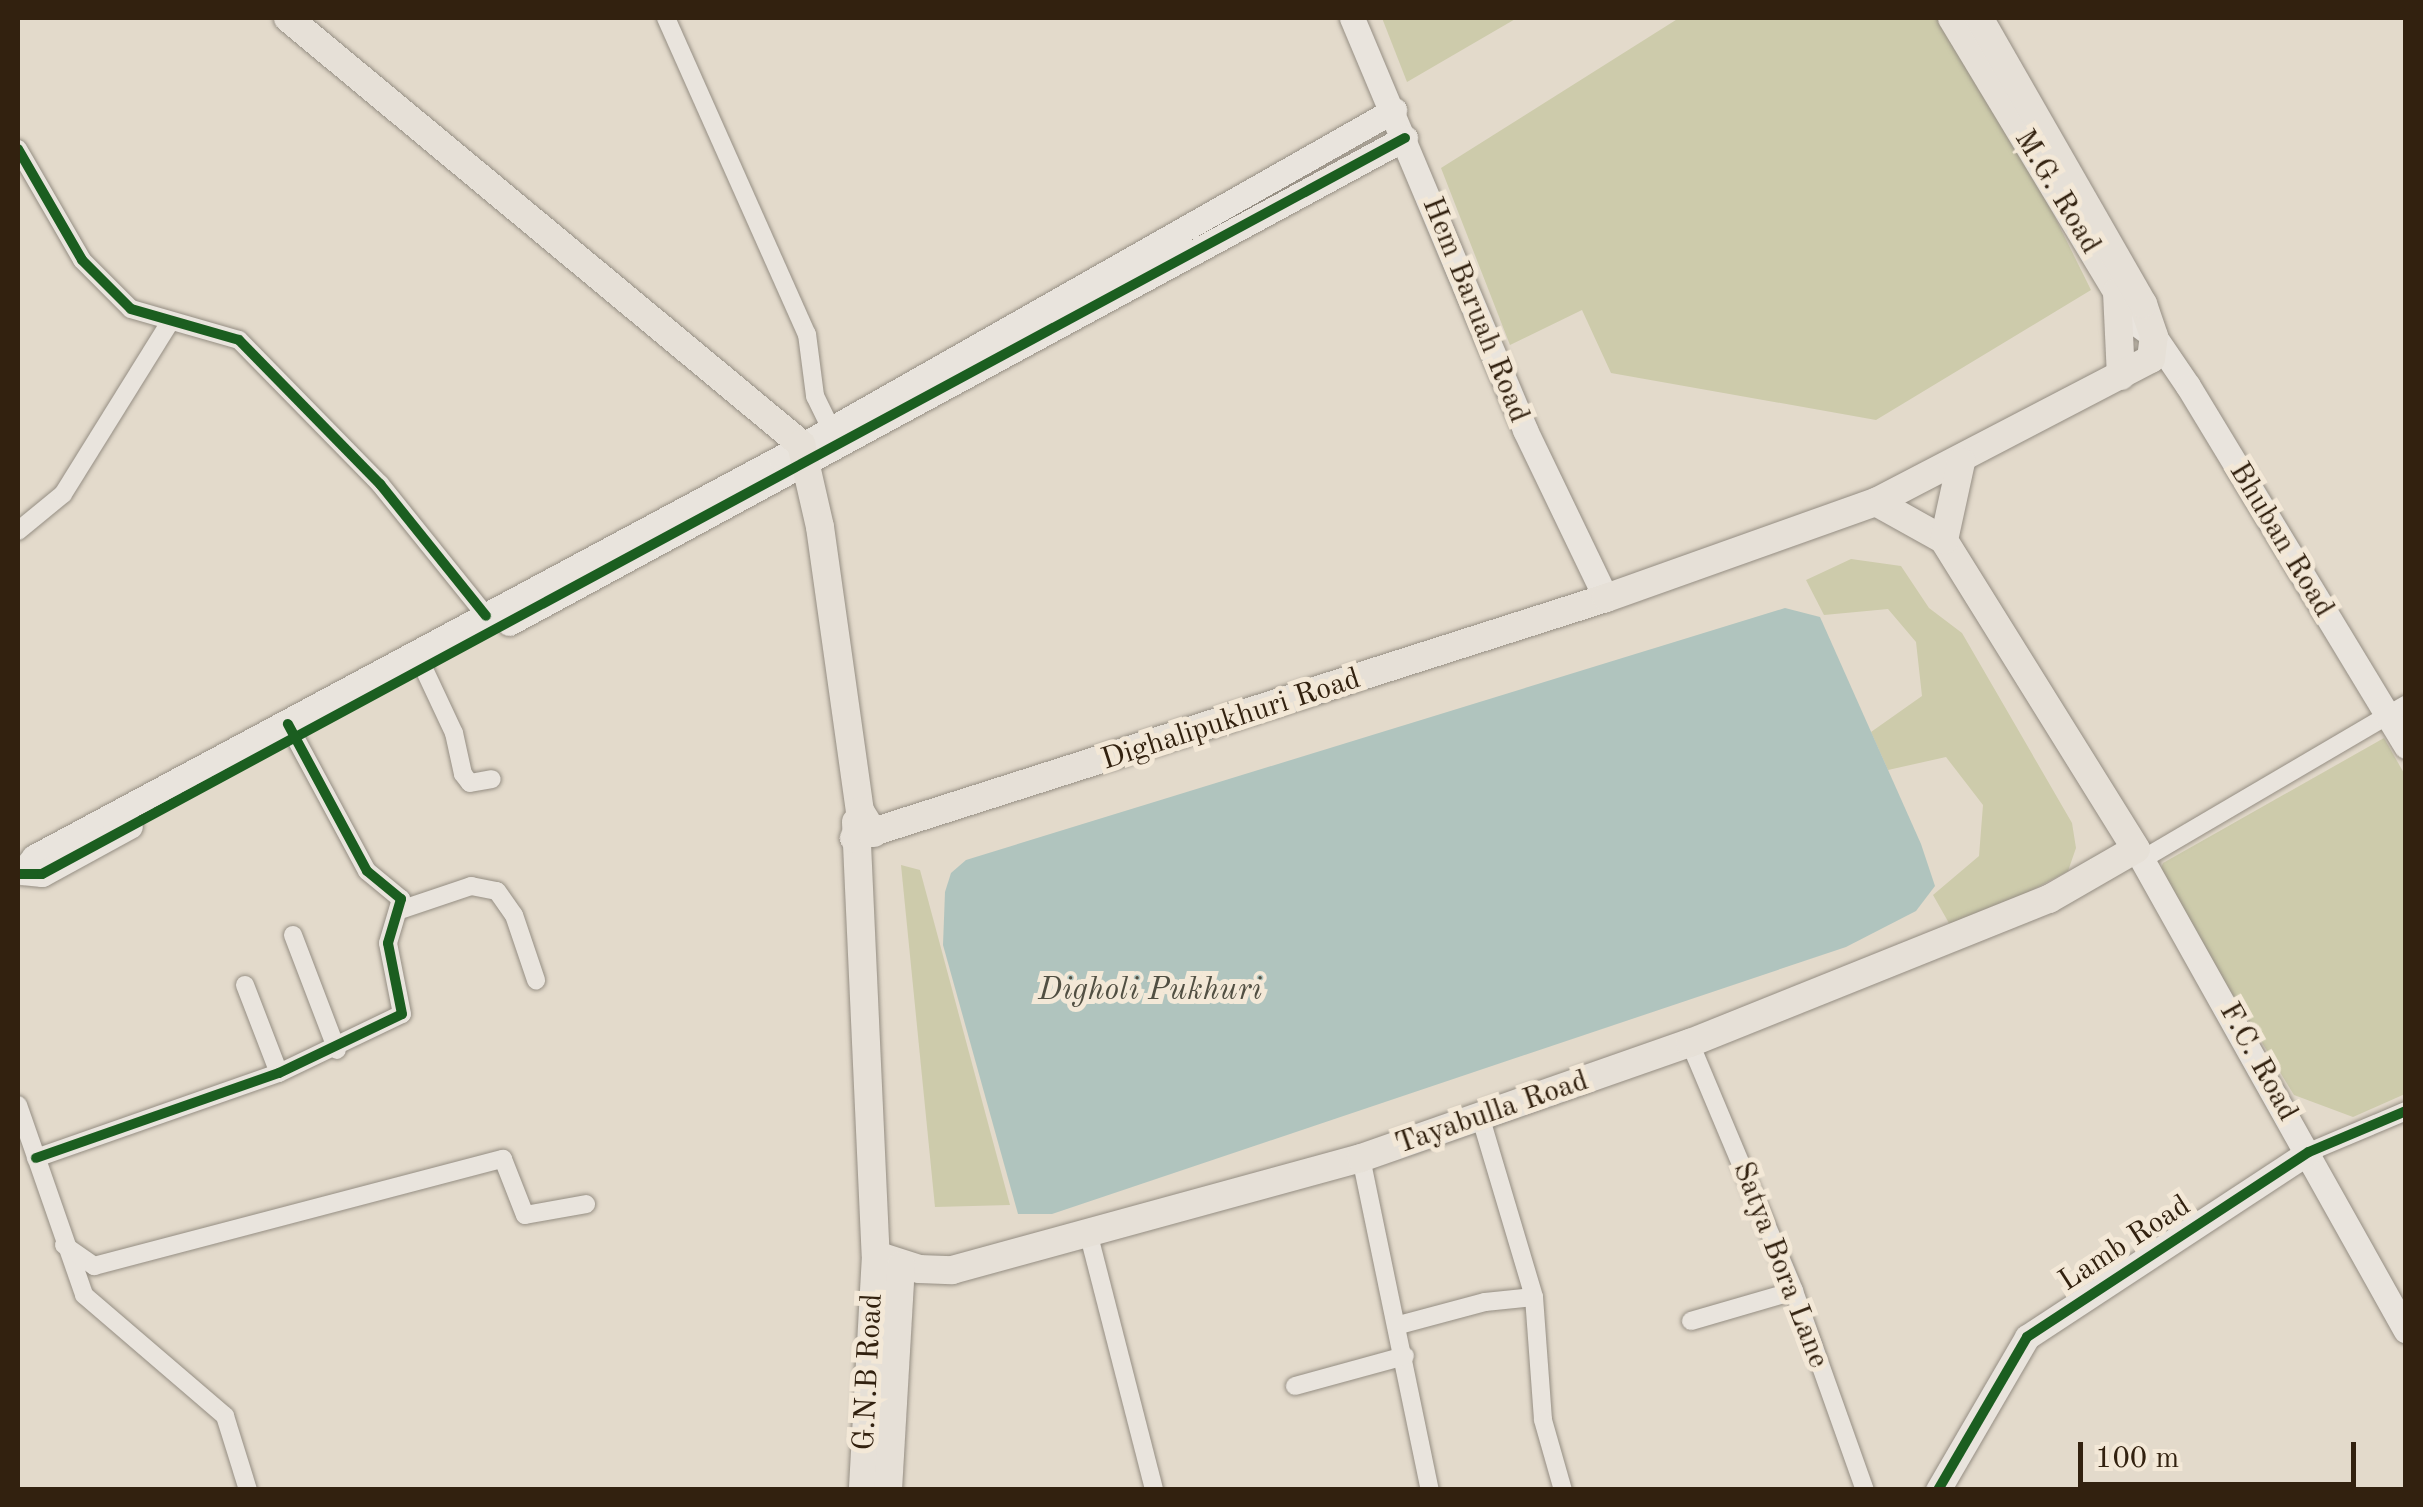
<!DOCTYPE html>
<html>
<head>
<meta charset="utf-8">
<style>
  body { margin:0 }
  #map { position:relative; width:2423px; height:1507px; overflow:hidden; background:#e3dacb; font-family:"Old Standard TT",serif }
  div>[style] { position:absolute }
  .green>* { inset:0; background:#cdcbab }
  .water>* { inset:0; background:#b0c4be }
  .roads { filter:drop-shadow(0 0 2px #958e83) drop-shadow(0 0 2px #958e83) }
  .street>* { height:18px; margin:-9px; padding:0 9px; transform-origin:9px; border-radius:9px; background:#e9e4dd }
  .secondary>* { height:25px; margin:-12.5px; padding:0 12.5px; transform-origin:12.5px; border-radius:12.5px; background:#e9e4dd }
  .primary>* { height:28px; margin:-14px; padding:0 14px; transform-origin:14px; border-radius:14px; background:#e6e0d7 }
  .cycleway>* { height:10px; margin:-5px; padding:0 5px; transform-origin:5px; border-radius:5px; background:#1b5e20 }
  span { translate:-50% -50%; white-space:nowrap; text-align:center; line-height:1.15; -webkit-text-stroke:10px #f3e8d7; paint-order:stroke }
  .street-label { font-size:30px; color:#32210f }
  .water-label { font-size:32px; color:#514f42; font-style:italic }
  .frame { position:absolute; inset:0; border:20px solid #32210f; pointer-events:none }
  .scale { position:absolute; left:2078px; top:1442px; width:278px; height:45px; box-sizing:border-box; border:5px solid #32210f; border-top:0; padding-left:12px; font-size:30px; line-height:35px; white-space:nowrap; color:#32210f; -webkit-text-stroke:8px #f3e8d7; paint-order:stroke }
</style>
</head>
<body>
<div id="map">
  <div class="green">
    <div style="clip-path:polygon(1382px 18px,1517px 18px,1407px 82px)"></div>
    <div style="clip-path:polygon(1679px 18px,1956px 18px,2091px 290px,1876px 420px,1611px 373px,1582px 310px,1510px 345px,1441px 168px)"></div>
    <div style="clip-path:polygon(1851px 559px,1901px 566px,1929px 608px,1962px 633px,2072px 823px,2076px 848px,2068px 871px,1954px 932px,1933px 895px,1979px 856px,1983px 805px,1946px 757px,1888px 770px,1871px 732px,1922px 696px,1916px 642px,1888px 609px,1824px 615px,1806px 580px)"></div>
    <div style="clip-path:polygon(2384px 738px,2405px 775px,2405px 1094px,2353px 1117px,2294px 1095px,2159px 874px,2163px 863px)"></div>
    <div style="clip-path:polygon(901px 865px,920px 870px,1010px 1205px,935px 1207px)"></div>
  </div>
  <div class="water">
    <div style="clip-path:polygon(1785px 608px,1820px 617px,1921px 844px,1935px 886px,1916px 911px,1846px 947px,1052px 1214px,1018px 1214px,943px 945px,945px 892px,951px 873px,966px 860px)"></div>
  </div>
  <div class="roads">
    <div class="street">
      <div style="left:666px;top:18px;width:346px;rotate:66deg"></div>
      <div style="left:807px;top:334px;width:63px;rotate:82.6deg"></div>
      <div style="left:815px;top:396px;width:34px;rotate:64deg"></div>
      <div style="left:18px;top:149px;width:128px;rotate:60deg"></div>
      <div style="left:82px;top:260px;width:69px;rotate:45deg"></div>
      <div style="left:131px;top:309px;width:112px;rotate:16deg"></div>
      <div style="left:239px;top:340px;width:202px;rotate:45.6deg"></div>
      <div style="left:380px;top:484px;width:169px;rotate:51.2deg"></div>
      <div style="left:18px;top:531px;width:58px;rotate:-39.4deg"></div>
      <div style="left:63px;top:494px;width:203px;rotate:-58.1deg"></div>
      <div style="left:424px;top:669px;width:71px;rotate:64.9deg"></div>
      <div style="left:454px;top:733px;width:42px;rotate:77.6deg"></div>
      <div style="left:463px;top:774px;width:11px;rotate:52deg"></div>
      <div style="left:470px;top:783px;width:22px;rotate:-10deg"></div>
      <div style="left:2143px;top:859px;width:305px;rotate:-30.4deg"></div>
      <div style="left:403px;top:909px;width:72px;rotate:-18.7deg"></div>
      <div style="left:471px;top:886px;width:26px;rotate:11deg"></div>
      <div style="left:497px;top:891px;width:29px;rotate:55deg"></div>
      <div style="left:514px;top:915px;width:69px;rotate:71.3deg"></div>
      <div style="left:293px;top:935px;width:123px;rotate:69.1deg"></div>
      <div style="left:245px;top:985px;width:94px;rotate:68.9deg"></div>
      <div style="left:1690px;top:1043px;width:269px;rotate:67.2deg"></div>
      <div style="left:1794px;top:1291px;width:211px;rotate:70.4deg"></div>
      <div style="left:18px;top:1105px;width:201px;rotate:70.8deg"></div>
      <div style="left:84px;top:1295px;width:186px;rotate:40.6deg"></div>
      <div style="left:225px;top:1416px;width:77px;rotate:72.7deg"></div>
      <div style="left:1481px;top:1119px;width:186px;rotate:73.4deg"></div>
      <div style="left:1534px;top:1297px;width:123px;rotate:85.8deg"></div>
      <div style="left:1543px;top:1420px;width:73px;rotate:74.1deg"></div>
      <div style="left:2309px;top:1152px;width:105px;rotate:-22.9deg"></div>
      <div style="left:36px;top:1158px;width:257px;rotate:-19.3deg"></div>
      <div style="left:279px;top:1073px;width:136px;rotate:-25.6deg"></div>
      <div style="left:402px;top:1014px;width:72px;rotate:-101.2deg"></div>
      <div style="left:388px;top:943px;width:46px;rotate:-73.5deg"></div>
      <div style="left:401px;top:899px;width:44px;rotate:-140.5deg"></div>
      <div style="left:367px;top:871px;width:167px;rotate:-118.3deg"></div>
      <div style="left:1361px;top:1158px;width:339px;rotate:78.3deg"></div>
      <div style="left:1089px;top:1236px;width:262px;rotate:75.6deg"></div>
      <div style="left:64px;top:1245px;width:37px;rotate:35deg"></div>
      <div style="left:94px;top:1266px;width:423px;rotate:-14.7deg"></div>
      <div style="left:503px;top:1159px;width:60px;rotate:68.6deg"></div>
      <div style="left:525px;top:1215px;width:62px;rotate:-10.2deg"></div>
      <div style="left:1691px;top:1321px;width:107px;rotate:-16.2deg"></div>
      <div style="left:1399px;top:1325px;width:89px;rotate:-15deg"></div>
      <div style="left:1485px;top:1302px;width:49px;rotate:-5.8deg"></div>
      <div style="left:1295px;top:1386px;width:114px;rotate:-15.3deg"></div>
    </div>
    <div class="secondary">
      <div style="left:1352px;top:18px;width:447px;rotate:67.2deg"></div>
      <div style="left:1525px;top:430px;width:187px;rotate:64.3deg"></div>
      <div style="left:2122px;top:313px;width:39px;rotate:36deg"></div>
      <div style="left:2154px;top:336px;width:60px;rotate:55.8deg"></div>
      <div style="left:2188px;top:386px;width:421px;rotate:58.8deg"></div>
      <div style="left:509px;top:623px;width:1019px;rotate:-28.43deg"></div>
      <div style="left:2136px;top:849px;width:552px;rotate:60.74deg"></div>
      <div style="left:22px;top:872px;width:19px;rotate:-51deg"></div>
      <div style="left:34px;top:857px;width:846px;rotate:-28.14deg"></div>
      <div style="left:780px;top:458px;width:706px;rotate:-29.54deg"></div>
      <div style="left:22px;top:872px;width:20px;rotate:6deg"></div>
      <div style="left:42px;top:874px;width:100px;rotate:-28.6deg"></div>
      <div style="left:1938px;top:1490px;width:177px;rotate:-59.8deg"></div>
      <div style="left:2027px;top:1337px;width:337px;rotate:-33.3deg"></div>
    </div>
    <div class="primary">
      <div style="left:288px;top:18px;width:667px;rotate:39.71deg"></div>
      <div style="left:801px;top:444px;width:85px;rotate:77.1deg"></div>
      <div style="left:820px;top:527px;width:287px;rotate:82deg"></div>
      <div style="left:860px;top:811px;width:26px;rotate:58deg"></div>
      <div style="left:1952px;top:18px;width:320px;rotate:58.9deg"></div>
      <div style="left:2117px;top:292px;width:84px;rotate:87.3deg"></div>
      <div style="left:1876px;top:502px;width:78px;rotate:29.2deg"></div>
      <div style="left:856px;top:822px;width:433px;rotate:87.4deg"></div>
      <div style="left:876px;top:1255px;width:235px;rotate:93.2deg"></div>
      <div style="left:854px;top:838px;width:789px;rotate:-17.7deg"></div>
      <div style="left:1606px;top:598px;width:287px;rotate:-19.6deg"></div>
      <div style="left:1876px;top:502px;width:310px;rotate:-27.5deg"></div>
      <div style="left:2151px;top:359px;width:23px;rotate:-83deg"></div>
      <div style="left:2154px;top:336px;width:34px;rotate:-109deg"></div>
      <div style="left:2143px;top:304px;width:330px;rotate:-119.8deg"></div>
      <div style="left:876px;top:1255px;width:45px;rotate:18deg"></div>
      <div style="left:919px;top:1269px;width:33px;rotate:2deg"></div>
      <div style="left:952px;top:1270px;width:424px;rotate:-15.3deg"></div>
      <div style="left:1361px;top:1158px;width:349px;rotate:-19.3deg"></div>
      <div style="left:1690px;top:1043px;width:387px;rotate:-21.9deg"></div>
      <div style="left:2049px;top:899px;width:100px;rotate:-29.9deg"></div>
      <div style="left:2136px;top:849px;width:364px;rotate:-121.9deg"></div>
      <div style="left:1944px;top:540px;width:80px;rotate:-77.7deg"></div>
      <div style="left:888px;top:1490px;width:225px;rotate:-86.7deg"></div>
    </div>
  </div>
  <div class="cycleway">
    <div style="left:18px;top:149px;width:128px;rotate:60deg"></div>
    <div style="left:82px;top:260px;width:69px;rotate:45deg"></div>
    <div style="left:131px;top:309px;width:112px;rotate:16deg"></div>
    <div style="left:239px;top:340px;width:202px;rotate:45.6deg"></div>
    <div style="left:380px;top:484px;width:169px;rotate:51.2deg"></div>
    <div style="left:18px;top:874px;width:24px"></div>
    <div style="left:42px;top:874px;width:1549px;rotate:-28.37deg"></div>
    <div style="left:36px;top:1158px;width:257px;rotate:-19.3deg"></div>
    <div style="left:279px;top:1073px;width:136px;rotate:-25.6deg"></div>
    <div style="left:402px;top:1014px;width:72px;rotate:-101.2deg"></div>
    <div style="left:388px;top:943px;width:46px;rotate:-73.5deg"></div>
    <div style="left:401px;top:899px;width:44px;rotate:-140.5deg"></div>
    <div style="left:367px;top:871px;width:167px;rotate:-118.3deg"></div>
    <div style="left:1938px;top:1490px;width:177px;rotate:-59.8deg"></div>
    <div style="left:2027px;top:1337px;width:337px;rotate:-33.3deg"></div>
    <div style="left:2309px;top:1152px;width:105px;rotate:-22.9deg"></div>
  </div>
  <div class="street-label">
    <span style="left:2057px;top:192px;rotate:59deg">M.G. Road</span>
    <span style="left:1475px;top:310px;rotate:68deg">Hem Baruah Road</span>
    <span style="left:2281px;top:540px;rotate:59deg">Bhuban Road</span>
    <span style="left:1231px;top:720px;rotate:-18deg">Dighalipukhuri Road</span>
    <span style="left:2258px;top:1062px;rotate:61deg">F.C. Road</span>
    <span style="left:1492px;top:1113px;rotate:-19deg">Tayabulla Road</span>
    <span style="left:2125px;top:1244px;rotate:-33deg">Lamb Road</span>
    <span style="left:1780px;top:1265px;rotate:69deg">Satya Bora Lane</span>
    <span style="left:869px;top:1372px;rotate:-87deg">G.N.B Road</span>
  </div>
  <div class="water-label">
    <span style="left:1150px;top:991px">Digholi Pukhuri</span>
  </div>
  <div class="frame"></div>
  <div class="scale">100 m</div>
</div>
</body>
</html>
